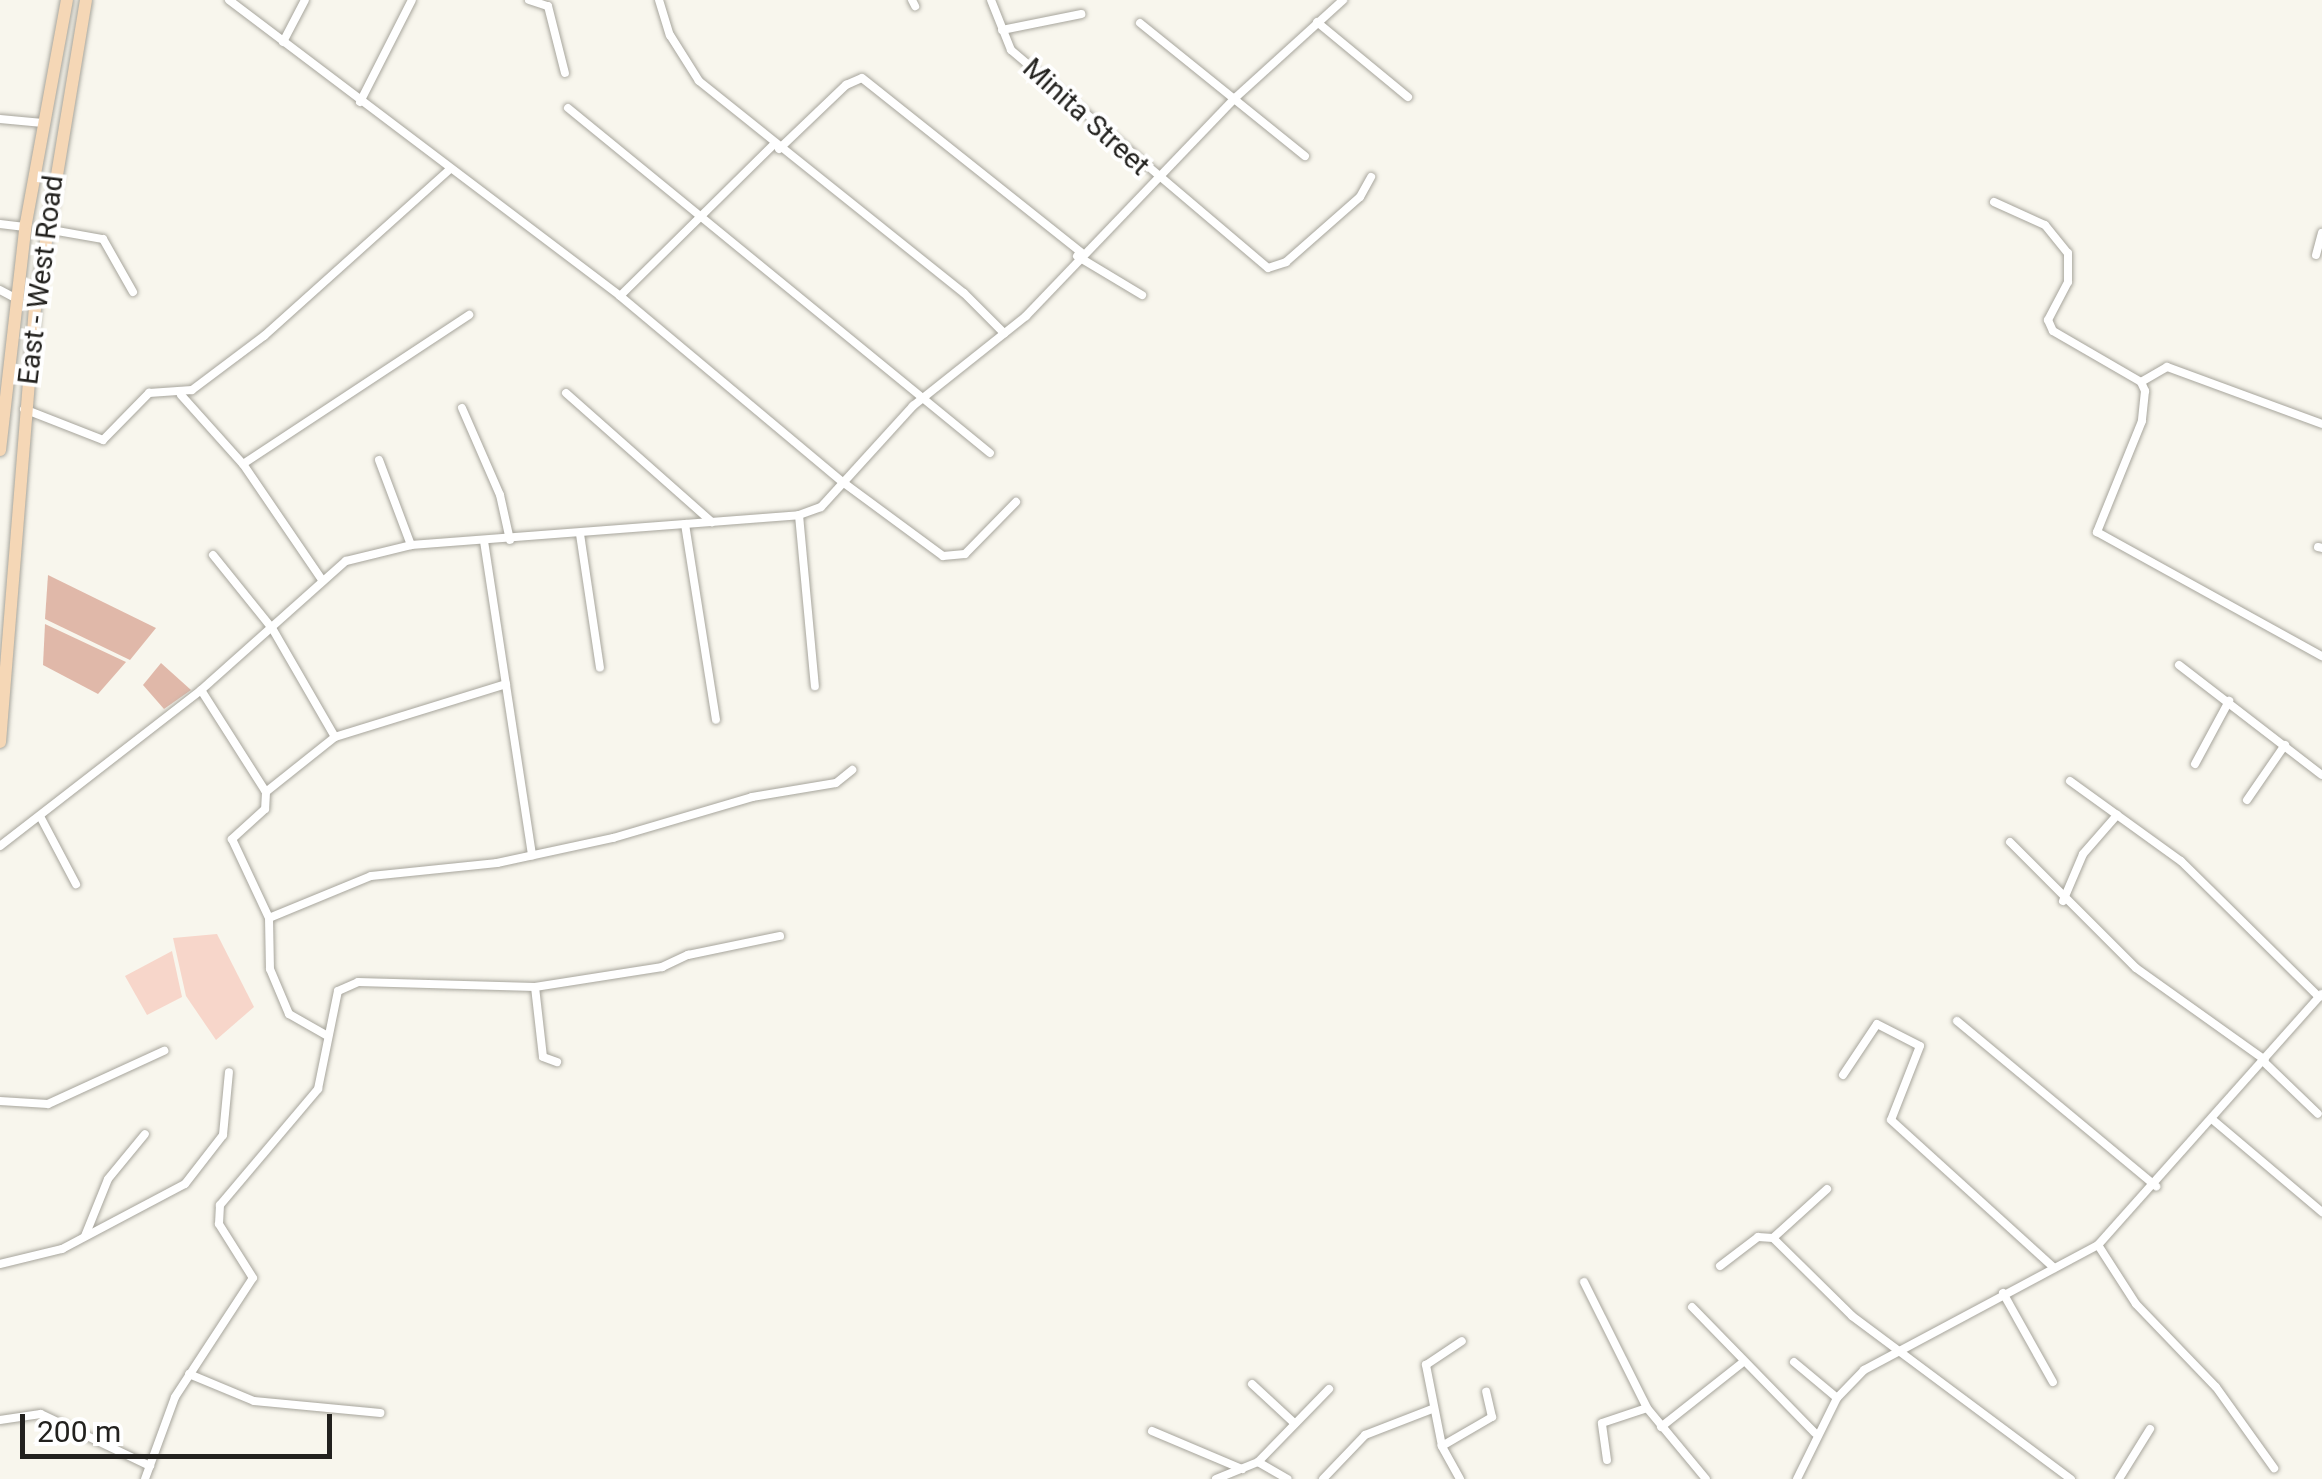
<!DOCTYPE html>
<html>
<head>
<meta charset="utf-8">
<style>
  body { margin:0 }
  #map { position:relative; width:2322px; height:1479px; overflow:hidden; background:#f8f6ed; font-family:Roboto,sans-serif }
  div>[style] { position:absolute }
  .green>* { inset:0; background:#f7d6ca }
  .forest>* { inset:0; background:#e0b8a9 }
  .roads { filter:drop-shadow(0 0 2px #a7a59c) drop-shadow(0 0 2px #a7a59c) }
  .street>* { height:8px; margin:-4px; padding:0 4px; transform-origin:4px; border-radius:4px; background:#fff }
  .primary>* { height:12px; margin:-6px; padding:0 6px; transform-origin:6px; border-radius:6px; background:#f5d7b6 }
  span { translate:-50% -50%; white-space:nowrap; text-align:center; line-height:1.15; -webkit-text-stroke:8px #fff; paint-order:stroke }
  .street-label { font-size:28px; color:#22211e }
  .scale { position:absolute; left:20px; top:1414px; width:312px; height:45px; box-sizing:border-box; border:5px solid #22211e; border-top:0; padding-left:12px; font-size:30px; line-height:35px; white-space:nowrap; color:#22211e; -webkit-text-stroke:8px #fff; paint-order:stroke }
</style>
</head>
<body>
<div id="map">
  <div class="green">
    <div style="clip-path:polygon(217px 934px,254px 1007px,216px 1040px,186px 996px,173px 938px)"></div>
    <div style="clip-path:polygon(172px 951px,182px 997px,147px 1015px,125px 976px)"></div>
  </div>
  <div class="forest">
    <div style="clip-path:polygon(48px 575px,156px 628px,130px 660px,45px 619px)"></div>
    <div style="clip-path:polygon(45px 624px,126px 662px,98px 694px,43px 665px)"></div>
    <div style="clip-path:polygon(161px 663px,191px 690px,164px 709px,143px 685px)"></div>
  </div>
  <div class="roads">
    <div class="street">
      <div style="left:229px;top:0;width:490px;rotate:37.1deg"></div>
      <div style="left:620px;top:296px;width:292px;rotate:39.9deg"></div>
      <div style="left:844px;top:483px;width:123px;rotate:36.4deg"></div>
      <div style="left:943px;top:556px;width:22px;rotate:-5deg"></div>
      <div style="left:965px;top:554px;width:73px;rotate:-45.6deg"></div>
      <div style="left:529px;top:0;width:20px;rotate:18deg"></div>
      <div style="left:548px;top:6px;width:69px;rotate:75.8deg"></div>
      <div style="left:659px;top:0;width:37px;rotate:73deg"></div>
      <div style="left:670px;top:35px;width:54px;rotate:57.8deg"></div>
      <div style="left:699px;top:81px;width:339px;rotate:38.7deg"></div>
      <div style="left:964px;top:293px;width:57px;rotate:45deg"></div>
      <div style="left:912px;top:0;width:7px;rotate:63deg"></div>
      <div style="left:991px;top:0;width:54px;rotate:68.2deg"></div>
      <div style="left:1011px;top:50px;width:337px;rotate:40.3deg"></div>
      <div style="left:1268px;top:268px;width:19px;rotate:-18deg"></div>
      <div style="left:1286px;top:262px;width:98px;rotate:-41.3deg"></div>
      <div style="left:1360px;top:197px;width:23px;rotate:-61deg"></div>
      <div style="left:1317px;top:22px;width:118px;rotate:39.5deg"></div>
      <div style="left:1140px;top:23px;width:212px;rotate:38.9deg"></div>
      <div style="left:1002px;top:30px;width:81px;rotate:-11.4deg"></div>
      <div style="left:283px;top:42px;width:47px;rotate:-62.4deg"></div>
      <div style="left:360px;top:102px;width:114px;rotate:-63deg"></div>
      <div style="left:568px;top:108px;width:545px;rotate:39.27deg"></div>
      <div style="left:0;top:119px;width:43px;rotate:5.3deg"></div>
      <div style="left:779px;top:149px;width:93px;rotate:-43.7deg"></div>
      <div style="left:846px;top:85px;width:17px;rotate:-24deg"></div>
      <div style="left:862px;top:78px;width:280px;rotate:38.5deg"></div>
      <div style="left:1994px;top:202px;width:56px;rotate:24.3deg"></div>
      <div style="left:2045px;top:225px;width:36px;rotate:51deg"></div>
      <div style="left:2068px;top:253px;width:29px;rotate:90deg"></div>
      <div style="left:2068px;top:282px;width:43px;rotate:117.8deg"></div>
      <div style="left:2048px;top:320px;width:12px;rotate:66deg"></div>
      <div style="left:2053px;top:331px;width:102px;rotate:30.1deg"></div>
      <div style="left:2141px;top:382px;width:10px;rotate:66deg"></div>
      <div style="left:2145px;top:391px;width:30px;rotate:96deg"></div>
      <div style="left:2142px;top:421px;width:120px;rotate:112.1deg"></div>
      <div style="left:2097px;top:532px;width:257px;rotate:28.9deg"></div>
      <div style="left:0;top:224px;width:25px;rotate:7deg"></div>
      <div style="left:46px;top:229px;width:58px;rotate:10deg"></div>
      <div style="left:103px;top:239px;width:61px;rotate:60.5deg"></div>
      <div style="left:2316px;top:255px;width:23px;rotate:-75deg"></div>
      <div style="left:1077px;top:256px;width:76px;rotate:31deg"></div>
      <div style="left:0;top:290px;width:17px;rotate:28deg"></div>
      <div style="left:620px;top:296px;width:216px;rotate:-44.6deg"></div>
      <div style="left:2141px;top:382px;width:30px;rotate:-30deg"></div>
      <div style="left:2167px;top:367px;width:165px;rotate:20.2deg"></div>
      <div style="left:566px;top:393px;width:195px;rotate:41.5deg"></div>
      <div style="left:181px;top:395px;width:93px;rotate:48.1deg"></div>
      <div style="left:243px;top:464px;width:140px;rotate:55.7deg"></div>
      <div style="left:462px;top:408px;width:95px;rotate:66.4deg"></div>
      <div style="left:500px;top:495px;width:46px;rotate:77.5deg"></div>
      <div style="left:24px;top:409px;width:85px;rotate:21.4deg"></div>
      <div style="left:103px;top:440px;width:66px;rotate:-45.6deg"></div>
      <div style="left:149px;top:393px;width:43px;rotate:-4deg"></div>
      <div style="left:192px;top:390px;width:90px;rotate:-36.9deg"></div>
      <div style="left:264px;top:336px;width:251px;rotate:-41.9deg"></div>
      <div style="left:379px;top:460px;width:91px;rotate:69.4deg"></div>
      <div style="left:243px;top:464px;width:271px;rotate:-33.4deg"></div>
      <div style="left:799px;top:515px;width:172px;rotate:84.7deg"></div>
      <div style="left:685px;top:524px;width:198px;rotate:81deg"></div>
      <div style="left:580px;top:534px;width:135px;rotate:81.5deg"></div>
      <div style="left:484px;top:541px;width:318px;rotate:81.3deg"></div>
      <div style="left:2318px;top:547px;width:4px;rotate:14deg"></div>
      <div style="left:213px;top:555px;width:94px;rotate:51.1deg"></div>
      <div style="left:272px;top:628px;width:126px;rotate:60deg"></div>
      <div style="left:335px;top:737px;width:179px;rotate:-17.2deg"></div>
      <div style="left:2179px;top:665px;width:180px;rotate:37.6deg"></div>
      <div style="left:201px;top:690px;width:121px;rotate:57.5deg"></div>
      <div style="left:266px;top:792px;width:17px;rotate:93deg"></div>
      <div style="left:265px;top:809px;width:45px;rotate:137.7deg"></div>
      <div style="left:232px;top:839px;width:87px;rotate:64.9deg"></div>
      <div style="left:269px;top:918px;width:51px;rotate:88.9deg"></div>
      <div style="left:270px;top:969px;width:49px;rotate:67.1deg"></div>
      <div style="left:289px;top:1014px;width:43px;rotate:29.6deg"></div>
      <div style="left:2195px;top:764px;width:72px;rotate:-61.6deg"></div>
      <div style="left:2070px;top:781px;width:137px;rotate:35.8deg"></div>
      <div style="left:2181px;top:861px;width:194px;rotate:44.6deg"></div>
      <div style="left:266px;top:792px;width:88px;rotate:-38.6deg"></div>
      <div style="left:2247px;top:800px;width:67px;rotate:-55.4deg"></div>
      <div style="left:41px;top:818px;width:75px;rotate:62.1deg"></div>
      <div style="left:2010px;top:842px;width:178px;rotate:45deg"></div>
      <div style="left:2136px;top:968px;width:158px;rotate:35.5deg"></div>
      <div style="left:0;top:846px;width:254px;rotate:-37.8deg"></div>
      <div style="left:201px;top:690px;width:194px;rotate:-41.7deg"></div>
      <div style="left:346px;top:561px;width:67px;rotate:-13.8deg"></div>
      <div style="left:411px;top:545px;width:389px;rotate:-4.4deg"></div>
      <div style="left:799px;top:515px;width:23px;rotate:-20deg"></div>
      <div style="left:821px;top:507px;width:137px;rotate:-47.7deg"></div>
      <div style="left:913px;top:406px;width:144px;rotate:-38.5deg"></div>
      <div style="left:1026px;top:316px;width:302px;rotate:-46.2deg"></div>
      <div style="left:1235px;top:98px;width:146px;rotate:-42.2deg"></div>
      <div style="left:2063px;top:901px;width:51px;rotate:-66.9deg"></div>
      <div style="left:2083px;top:854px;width:52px;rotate:-48.9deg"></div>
      <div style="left:269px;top:918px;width:110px;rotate:-22.4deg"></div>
      <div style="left:371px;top:876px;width:127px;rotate:-5.9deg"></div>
      <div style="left:497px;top:863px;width:119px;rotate:-12.2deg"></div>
      <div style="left:613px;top:838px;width:145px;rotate:-16.4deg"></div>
      <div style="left:752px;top:797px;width:85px;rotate:-9.5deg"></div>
      <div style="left:836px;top:783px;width:21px;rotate:-39deg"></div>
      <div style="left:535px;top:987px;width:70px;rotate:83.5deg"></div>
      <div style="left:543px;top:1057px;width:15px;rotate:20deg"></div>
      <div style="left:1957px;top:1021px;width:259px;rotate:39.7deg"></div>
      <div style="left:2263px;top:1061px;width:76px;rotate:43.9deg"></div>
      <div style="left:1843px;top:1075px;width:61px;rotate:-56.3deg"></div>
      <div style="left:1877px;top:1024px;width:48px;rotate:27.1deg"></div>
      <div style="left:1920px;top:1046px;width:79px;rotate:111.4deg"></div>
      <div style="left:1891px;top:1120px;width:220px;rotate:42.2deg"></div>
      <div style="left:0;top:1101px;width:48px;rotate:3.6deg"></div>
      <div style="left:48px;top:1104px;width:128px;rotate:-24.6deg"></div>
      <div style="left:2213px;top:1120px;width:143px;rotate:40.2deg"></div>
      <div style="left:85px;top:1236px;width:61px;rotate:-68deg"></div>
      <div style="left:108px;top:1179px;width:58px;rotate:-50.6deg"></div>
      <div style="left:1773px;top:1238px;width:73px;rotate:-42.2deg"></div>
      <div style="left:2098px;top:1245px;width:70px;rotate:57.2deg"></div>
      <div style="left:2136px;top:1304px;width:115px;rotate:46.1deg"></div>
      <div style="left:2216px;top:1387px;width:100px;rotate:54.4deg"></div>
      <div style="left:0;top:1264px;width:64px;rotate:-13.6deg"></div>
      <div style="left:62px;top:1249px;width:139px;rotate:-27.9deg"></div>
      <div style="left:185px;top:1184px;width:62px;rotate:-52.2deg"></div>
      <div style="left:223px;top:1135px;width:63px;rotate:-84.6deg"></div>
      <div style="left:1720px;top:1266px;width:48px;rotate:-37.3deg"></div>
      <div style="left:1758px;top:1237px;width:15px;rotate:4deg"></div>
      <div style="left:1773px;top:1238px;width:111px;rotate:44.6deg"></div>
      <div style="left:1852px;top:1316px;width:273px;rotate:36.7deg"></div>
      <div style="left:1584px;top:1282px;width:141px;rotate:63.4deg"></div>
      <div style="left:1647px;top:1408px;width:92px;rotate:50.3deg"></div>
      <div style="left:2003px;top:1293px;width:102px;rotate:60.7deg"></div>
      <div style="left:1692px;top:1307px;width:176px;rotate:45.7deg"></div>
      <div style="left:1794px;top:1362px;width:56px;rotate:39.9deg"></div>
      <div style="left:189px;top:1374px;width:70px;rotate:22.6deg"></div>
      <div style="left:254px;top:1401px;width:127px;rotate:5.4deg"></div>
      <div style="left:1252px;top:1384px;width:56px;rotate:42.8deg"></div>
      <div style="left:0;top:1420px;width:41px;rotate:-8.3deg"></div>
      <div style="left:41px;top:1414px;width:121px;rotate:25.5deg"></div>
      <div style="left:1661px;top:1427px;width:103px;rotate:-38.3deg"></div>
      <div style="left:1152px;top:1431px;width:98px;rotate:22.9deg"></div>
      <div style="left:1442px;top:1446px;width:58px;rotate:-30.1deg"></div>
      <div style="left:1492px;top:1417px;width:26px;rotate:-103deg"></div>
      <div style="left:1607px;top:1460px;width:37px;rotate:-98deg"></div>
      <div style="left:1602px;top:1423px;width:47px;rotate:-18.4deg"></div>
      <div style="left:1258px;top:1462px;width:34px;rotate:30deg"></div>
      <div style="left:145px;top:1479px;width:87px;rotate:-69.9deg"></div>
      <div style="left:175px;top:1397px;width:142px;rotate:-56.8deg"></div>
      <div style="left:253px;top:1278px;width:64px;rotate:-122.2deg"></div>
      <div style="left:219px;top:1224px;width:19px;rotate:-87deg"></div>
      <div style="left:220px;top:1205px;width:152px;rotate:-49.8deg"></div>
      <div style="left:318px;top:1089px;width:100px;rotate:-78.5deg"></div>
      <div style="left:338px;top:991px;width:22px;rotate:-24deg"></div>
      <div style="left:358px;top:982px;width:177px;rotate:1.6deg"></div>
      <div style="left:535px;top:987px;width:129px;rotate:-8.9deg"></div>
      <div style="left:662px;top:967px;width:29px;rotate:-25deg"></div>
      <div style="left:688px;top:955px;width:94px;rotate:-11.7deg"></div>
      <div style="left:1216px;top:1479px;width:45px;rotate:-22deg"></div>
      <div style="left:1258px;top:1462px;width:102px;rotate:-45.8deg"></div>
      <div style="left:1323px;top:1479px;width:61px;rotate:-46.3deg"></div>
      <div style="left:1365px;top:1435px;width:72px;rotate:-21.2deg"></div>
      <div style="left:1460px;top:1479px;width:38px;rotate:-119deg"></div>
      <div style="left:1442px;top:1446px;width:83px;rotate:-101.2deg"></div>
      <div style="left:1426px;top:1365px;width:43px;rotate:-33.7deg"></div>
      <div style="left:1797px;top:1479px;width:90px;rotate:-63.7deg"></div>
      <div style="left:1837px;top:1398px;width:39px;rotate:-46deg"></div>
      <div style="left:1864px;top:1370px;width:265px;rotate:-28.1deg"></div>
      <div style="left:2098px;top:1245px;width:336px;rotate:-48.3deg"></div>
      <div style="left:2119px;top:1479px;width:59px;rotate:-58.2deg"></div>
    </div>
    <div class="primary">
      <div style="left:0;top:450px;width:228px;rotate:-83.5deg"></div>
      <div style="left:26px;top:223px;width:227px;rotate:-79.6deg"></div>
      <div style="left:0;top:742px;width:435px;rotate:-85.4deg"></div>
      <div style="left:35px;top:308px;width:312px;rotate:-80.6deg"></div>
    </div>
  </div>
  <div class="street-label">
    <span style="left:1086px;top:117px;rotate:42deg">Minita Street</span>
    <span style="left:41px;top:280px;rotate:-83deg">East - West Road</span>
  </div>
  <div class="scale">200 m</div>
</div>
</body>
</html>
